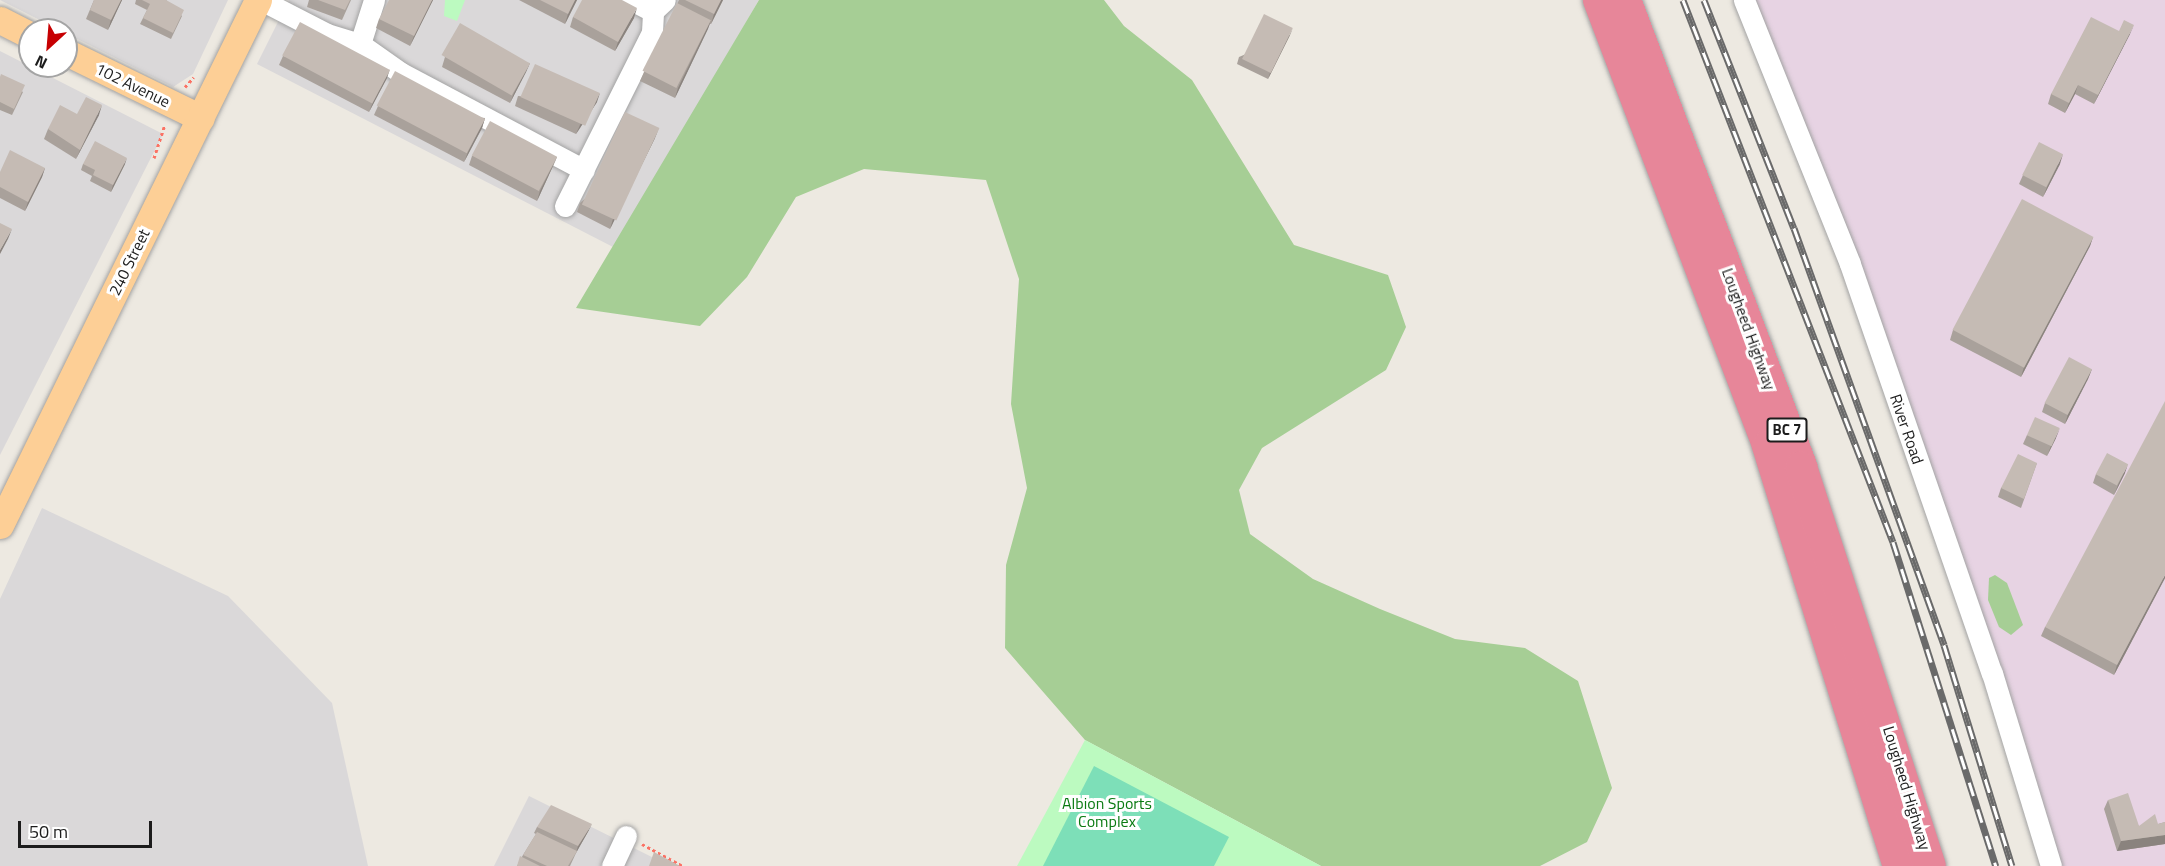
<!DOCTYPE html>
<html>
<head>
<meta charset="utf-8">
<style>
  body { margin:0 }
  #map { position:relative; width:2165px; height:866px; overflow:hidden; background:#ede9e1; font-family:"Titillium Web",sans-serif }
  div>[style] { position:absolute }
  .residential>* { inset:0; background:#dad8d9 }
  .industrial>* { inset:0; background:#e7d3e3 }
  .forest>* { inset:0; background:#a6ce95 }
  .park>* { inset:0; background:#bcfac0 }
  .pitch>* { inset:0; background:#7ddfb8 }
  .path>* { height:3px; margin-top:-1.5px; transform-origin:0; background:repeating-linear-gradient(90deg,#fb7264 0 3px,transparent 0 6px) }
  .roads { filter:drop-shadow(0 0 2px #a3a3a3) drop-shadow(0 0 2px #a3a3a3) }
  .minor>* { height:21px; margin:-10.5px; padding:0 10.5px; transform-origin:10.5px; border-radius:10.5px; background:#fff }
  .major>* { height:27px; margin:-13.5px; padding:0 13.5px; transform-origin:13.5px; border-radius:13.5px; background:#fdcf96 }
  .highway>* { height:32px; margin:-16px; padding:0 16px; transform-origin:16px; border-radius:16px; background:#e78699 }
  .rail>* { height:7px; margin-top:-3.5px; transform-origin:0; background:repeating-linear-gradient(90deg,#fff 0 14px,#6a6a6a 0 28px); box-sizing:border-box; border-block:2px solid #6a6a6a }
  .wall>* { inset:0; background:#a9a19b }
  .shaded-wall>* { inset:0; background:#8a837e }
  .building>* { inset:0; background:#c5bbb4; transform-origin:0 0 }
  span { translate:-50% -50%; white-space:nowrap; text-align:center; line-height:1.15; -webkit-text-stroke:6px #fff; paint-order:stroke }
  .shield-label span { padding:2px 4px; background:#fff; border:2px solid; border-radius:4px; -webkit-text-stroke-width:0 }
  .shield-label { font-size:15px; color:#1c1c1c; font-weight:700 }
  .street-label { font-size:16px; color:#1c1c1c }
  .park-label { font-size:16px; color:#0a7a12 }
  .north { position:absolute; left:18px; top:18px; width:60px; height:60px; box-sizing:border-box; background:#fff; border:2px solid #a4a4a4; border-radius:50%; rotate:206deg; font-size:16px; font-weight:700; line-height:24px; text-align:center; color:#1c1c1c }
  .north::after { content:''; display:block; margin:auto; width:21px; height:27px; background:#c70002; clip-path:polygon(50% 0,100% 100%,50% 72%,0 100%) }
  .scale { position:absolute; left:18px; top:821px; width:134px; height:27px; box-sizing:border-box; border:3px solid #1c1c1c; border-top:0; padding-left:8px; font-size:18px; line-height:21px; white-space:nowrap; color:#1c1c1c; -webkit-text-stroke:4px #fff; paint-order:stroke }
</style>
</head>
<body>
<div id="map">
  <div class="residential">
    <div style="clip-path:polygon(0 0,228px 0,193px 74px,173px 87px)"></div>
    <div style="clip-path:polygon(289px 0,759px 0,615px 248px,257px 64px)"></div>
    <div style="clip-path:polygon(0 51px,163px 134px,0 455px)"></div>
    <div style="clip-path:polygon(42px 508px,228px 596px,332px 703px,368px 866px,0 866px,0 599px)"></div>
    <div style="clip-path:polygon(529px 796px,670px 866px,494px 866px)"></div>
  </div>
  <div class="industrial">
    <div style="clip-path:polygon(1744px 0,2165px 0,2165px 866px,2051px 866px,1992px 673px)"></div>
  </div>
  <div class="forest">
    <div style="clip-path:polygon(759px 0,1104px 0,1124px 26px,1192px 80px,1294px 245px,1388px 275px,1406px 327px,1386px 370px,1262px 448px,1239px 490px,1250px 534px,1313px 579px,1380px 609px,1455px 639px,1525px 648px,1578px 681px,1612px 788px,1587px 842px,1540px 866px,1321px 866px,1085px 740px,1005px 648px,1006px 565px,1027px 488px,1011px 404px,1019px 279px,986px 180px,864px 169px,796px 197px,747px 277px,700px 326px,576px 308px)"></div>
    <div style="clip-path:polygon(1995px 575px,2007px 583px,2023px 625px,2011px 635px,1999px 627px,1988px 600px,1989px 578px)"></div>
  </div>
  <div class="park">
    <div style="clip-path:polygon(445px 0,465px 0,457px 21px,444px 16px)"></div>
    <div style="clip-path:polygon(1085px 740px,1321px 866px,1017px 866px)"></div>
  </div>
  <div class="pitch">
    <div style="clip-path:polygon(1094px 766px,1229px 837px,1214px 866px,1043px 866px)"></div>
  </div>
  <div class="path">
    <div style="left:185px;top:87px;width:13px;rotate:-48deg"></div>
    <div style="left:154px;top:158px;width:35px;rotate:-72deg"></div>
    <div style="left:642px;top:844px;width:47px;rotate:28.2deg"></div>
  </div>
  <div class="roads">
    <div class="minor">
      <div style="left:261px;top:0;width:74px;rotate:27.3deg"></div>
      <div style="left:327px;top:34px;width:34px;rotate:17deg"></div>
      <div style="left:360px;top:44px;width:50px;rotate:35.3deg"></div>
      <div style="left:401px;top:73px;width:207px;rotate:27.9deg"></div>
      <div style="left:631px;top:0;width:25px;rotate:27deg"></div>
      <div style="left:1744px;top:0;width:284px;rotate:68.1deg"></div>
      <div style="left:1850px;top:264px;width:433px;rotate:70.9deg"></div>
      <div style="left:1992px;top:673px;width:202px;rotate:73deg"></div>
      <div style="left:360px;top:44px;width:46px;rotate:-72.3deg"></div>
      <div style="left:565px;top:206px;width:195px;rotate:-63.4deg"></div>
      <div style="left:652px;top:32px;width:21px;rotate:-87deg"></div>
      <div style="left:653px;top:11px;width:16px;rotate:-43deg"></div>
      <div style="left:612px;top:866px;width:33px;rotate:-65deg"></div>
    </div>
    <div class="major">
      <div style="left:0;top:20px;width:34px;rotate:27deg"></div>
      <div style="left:66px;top:52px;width:150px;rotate:26.1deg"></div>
      <div style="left:0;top:525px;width:585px;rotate:-63.83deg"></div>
    </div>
    <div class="highway">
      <div style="left:1599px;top:0;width:477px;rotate:69.2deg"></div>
      <div style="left:1768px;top:446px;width:440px;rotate:72.7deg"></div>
      <div style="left:1625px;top:0;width:499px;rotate:69.3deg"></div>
      <div style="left:1801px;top:467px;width:419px;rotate:72.1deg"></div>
    </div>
  </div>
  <div class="rail">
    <div style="left:1683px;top:0;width:581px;rotate:68.82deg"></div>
    <div style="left:1893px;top:542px;width:340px;rotate:72.4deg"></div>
    <div style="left:1704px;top:0;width:245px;rotate:68.5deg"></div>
    <div style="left:1794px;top:228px;width:443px;rotate:70.2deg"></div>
    <div style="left:1944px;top:645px;width:231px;rotate:72.9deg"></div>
  </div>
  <div class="wall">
    <div style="clip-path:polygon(94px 0,122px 0,108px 30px,86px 19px)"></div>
    <div style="clip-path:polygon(136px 0,166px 0,182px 16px,171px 39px,140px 24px,147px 10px,135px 4px)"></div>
    <div style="clip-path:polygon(309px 0,351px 0,342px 20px,307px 7px)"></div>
    <div style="clip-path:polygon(433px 0,410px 46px,376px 28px,379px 19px)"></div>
    <div style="clip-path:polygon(519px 0,577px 0,565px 24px)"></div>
    <div style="clip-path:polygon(679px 0,723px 0,711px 24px,710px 24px,675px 98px,640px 81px,644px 72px)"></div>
    <div style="clip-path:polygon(573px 17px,634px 18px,615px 51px,570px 27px)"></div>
    <div style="clip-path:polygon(2119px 31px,2130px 34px,2094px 104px,2075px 94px,2065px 113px,2048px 104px,2051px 94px)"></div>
    <div style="clip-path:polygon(1290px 35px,1268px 79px,1237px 64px,1239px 57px)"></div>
    <div style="clip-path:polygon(283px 56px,387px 78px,369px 112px,279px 65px)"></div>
    <div style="clip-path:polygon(445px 57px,530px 63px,526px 72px,510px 103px,442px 67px)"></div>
    <div style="clip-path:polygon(0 77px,23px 92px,12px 115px,0 110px)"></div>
    <div style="clip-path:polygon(518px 96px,597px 102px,576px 134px,515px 106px)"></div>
    <div style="clip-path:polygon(378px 106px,485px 118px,482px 128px,464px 162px,374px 115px)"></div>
    <div style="clip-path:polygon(77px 114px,99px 115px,76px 159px,44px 139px,48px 129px)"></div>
    <div style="clip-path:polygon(655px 138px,610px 229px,577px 212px,580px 203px)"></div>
    <div style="clip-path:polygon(472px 156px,557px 157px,553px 166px,537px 201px,469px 165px)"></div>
    <div style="clip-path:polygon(83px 164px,125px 164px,111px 192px,90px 181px,92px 176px,81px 170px)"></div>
    <div style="clip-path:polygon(2060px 164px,2043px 197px,2019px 184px,2023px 175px)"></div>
    <div style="clip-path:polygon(45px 168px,42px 177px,25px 211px,0 198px,0 172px)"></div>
    <div style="clip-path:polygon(2093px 237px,2090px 246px,2021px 377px,1950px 340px,1953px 330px)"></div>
    <div style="clip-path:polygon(2092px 369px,2088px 379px,2065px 424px,2042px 412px,2045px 403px)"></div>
    <div style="clip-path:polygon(2027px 435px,2056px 438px,2047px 456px,2023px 444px)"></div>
    <div style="clip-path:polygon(2037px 463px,2021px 508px,1998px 497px,2001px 488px)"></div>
    <div style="clip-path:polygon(2125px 473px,2114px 495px,2093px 483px,2096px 474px)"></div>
    <div style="clip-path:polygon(2165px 578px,2114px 675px,2041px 636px,2045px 627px)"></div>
    <div style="clip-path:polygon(2108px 800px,2139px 826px,2158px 824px,2165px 822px,2165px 844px,2117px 851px,2104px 809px)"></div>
    <div style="clip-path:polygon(537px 827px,589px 830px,577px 851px,570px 866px,517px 866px,523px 855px,536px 834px,534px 833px)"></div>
  </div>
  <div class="shaded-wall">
    <div style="clip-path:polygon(121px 0,122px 0,108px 30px,111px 20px)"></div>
    <div style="clip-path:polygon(432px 0,433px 0,410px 46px,414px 36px)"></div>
    <div style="clip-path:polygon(575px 0,577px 0,565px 24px,568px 14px)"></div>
    <div style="clip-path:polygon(721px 0,723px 0,711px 24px,714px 14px)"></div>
    <div style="clip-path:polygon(637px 8px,634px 18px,615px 51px,618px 42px)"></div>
    <div style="clip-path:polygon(711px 20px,708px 29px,675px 98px,678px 88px)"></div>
    <div style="clip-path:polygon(2134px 25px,2130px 34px,2094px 104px,2098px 95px)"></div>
    <div style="clip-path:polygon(1293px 28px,1290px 35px,1268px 79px,1270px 73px)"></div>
    <div style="clip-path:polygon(530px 63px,526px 72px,510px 103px,514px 93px)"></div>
    <div style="clip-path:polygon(390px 69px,387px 78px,369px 112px,373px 102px)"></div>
    <div style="clip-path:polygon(2078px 85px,2075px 94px,2065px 113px,2069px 103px)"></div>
    <div style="clip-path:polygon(600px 93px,597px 102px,576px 134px,580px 125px)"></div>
    <div style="clip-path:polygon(102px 105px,99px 115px,76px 159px,80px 150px)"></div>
    <div style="clip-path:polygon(485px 118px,482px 128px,464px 162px,468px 152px)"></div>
    <div style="clip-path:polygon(659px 128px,655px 138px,610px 229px,613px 219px)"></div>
    <div style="clip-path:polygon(2063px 154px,2060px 164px,2043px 197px,2047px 187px)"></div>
    <div style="clip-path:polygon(557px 157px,553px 166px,537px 201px,540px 191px)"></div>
    <div style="clip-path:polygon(127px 158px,125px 164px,111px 192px,113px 185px)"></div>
    <div style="clip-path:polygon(45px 168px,42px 177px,25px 211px,28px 202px)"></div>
    <div style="clip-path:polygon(12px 229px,8px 239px,0 254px,0 250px)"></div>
    <div style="clip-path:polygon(2093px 237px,2090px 246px,2021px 377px,2024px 367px)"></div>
    <div style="clip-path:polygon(2092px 369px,2088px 379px,2065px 424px,2068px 414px)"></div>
    <div style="clip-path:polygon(2060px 428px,2056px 438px,2047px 456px,2051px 446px)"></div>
    <div style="clip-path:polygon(2128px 464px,2125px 473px,2114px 495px,2118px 485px)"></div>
    <div style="clip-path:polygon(2165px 575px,2165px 578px,2114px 675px,2117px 665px)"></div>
    <div style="clip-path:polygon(592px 824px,589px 830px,576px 853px,578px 846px)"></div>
    <div style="clip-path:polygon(2165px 835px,2165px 844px,2117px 851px,2121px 841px)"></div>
  </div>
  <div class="building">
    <div style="clip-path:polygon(94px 0,121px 0,111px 20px,90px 10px)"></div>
    <div style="clip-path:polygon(142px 0,166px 0,184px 10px,173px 33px,143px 18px,150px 4px)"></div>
    <div style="clip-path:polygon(318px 0,350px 0,345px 10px)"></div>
    <div style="clip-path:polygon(389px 0,432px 0,414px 36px,379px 19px)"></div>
    <div style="clip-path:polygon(540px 0,575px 0,568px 14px)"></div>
    <div style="clip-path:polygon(582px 0,622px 0,637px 8px,618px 42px,573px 17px)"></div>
    <div style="clip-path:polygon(685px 0,721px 0,714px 14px)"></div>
    <div style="left:677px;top:3px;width:38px;height:76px;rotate:27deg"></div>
    <div style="left:1264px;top:14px;width:32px;height:50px;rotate:26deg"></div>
    <div style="clip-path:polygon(2091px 17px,2119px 31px,2124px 20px,2134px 25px,2098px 95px,2078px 85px,2069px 103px,2051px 94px)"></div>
    <div style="left:300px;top:22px;width:102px;height:38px;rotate:28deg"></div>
    <div style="left:460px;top:23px;width:81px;height:37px;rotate:30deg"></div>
    <div style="left:535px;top:64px;width:71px;height:36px;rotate:24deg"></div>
    <div style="left:395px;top:71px;width:102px;height:39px;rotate:28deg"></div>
    <div style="clip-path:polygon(1px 74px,25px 85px,14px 109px,0 102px,0 77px)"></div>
    <div style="clip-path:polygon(86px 97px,102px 105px,80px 150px,48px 129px,60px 105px,77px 114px)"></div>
    <div style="left:625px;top:112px;width:38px;height:102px;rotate:25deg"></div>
    <div style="left:490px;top:121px;width:76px;height:39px;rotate:28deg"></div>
    <div style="clip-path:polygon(95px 141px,127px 158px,113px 185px,93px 175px,95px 170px,83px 164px)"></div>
    <div style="left:2039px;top:142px;width:27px;height:37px;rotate:27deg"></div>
    <div style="clip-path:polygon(10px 150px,45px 168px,28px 202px,0 187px,0 172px)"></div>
    <div style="left:2022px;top:199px;width:81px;height:148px;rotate:28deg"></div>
    <div style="clip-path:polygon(0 223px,12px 229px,0 250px)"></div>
    <div style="left:2069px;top:357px;width:26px;height:52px;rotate:28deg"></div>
    <div style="clip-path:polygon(2165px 401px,2165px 575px,2117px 665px,2045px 627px)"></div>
    <div style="left:2035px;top:417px;width:27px;height:20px;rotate:24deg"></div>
    <div style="left:2107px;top:453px;width:24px;height:24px;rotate:28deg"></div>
    <div style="clip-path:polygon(2018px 454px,2037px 463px,2024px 499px,2001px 488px)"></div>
    <div style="clip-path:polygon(2128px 793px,2139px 826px,2155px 814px,2158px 824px,2165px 822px,2165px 835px,2121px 841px,2108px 800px)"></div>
    <div style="clip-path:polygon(551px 805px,592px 824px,578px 846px,537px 827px)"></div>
    <div style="clip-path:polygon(537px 832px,577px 851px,568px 866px,547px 866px,523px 855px)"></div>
    <div style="clip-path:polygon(654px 852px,680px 866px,649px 866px)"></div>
    <div style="clip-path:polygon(520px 856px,540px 866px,517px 866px)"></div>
  </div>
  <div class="shield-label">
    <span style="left:1787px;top:430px">BC 7</span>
  </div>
  <div class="street-label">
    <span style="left:133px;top:85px;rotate:26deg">102 Avenue</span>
    <span style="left:129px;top:262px;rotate:-64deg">240 Street</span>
    <span style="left:1749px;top:329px;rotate:70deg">Lougheed Highway</span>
    <span style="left:1907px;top:429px;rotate:71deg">River Road</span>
    <span style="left:1907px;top:788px;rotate:73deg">Lougheed Highway</span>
  </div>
  <div class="park-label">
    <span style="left:1107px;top:812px">Albion Sports<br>Complex</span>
  </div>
  <div class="north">N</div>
  <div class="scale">50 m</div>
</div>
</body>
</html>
